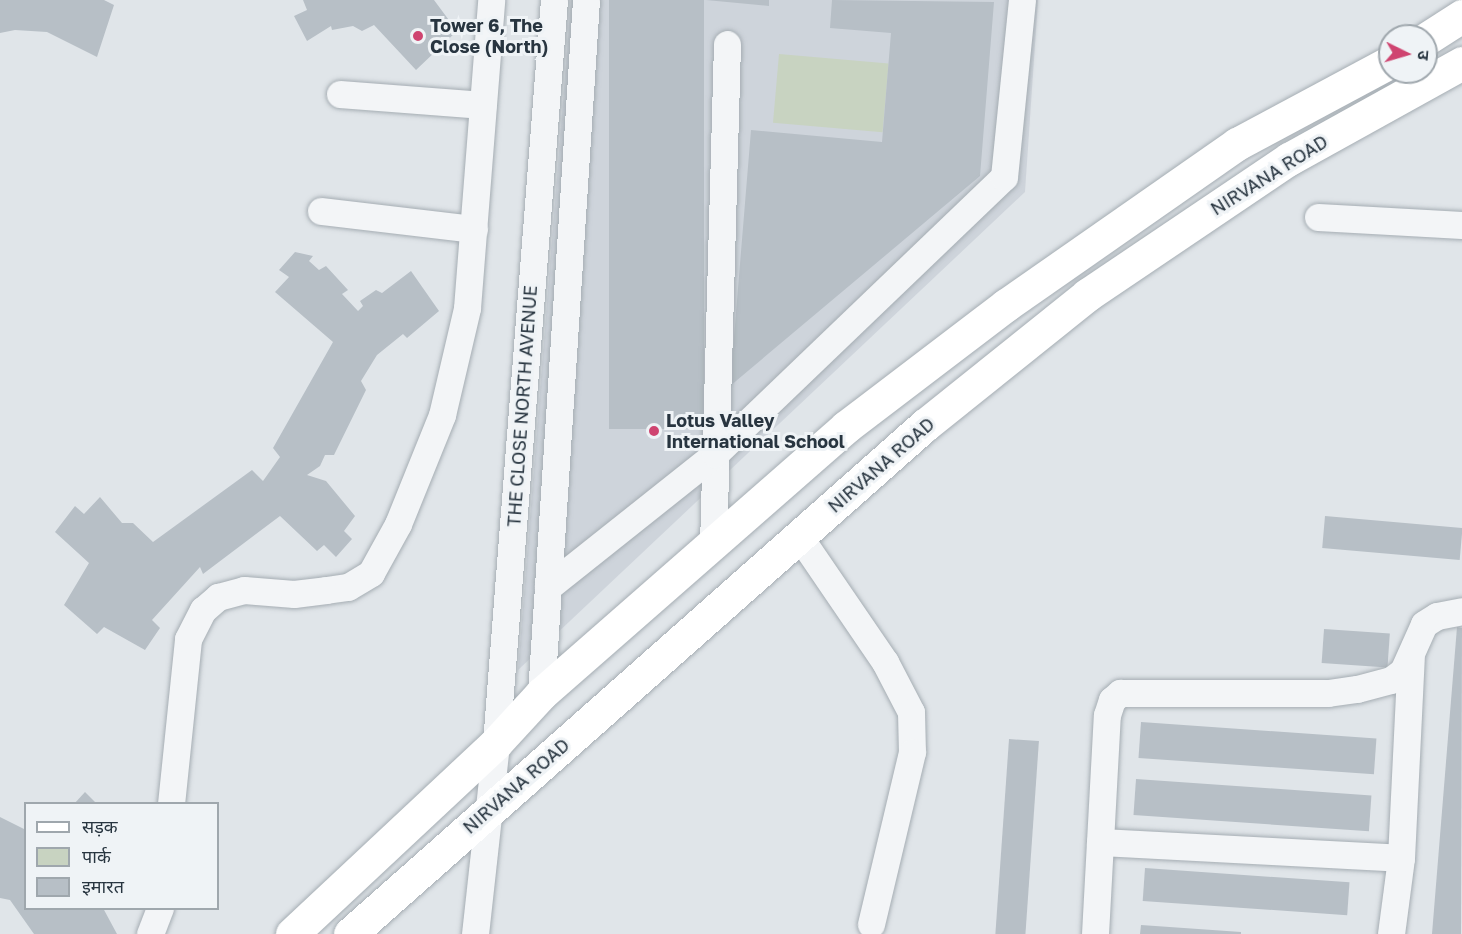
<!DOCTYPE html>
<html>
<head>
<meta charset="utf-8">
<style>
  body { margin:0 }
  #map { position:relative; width:1462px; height:934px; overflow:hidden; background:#e0e5e9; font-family:"Golos Text","Noto Sans Devanagari",sans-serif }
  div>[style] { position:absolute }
  .built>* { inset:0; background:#ced4db }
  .green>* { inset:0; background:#c8d3c1; transform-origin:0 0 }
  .building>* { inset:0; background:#b7bfc6; transform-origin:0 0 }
  .roads { filter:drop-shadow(0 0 2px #a5adb3) drop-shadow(0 0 2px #a5adb3) }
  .minor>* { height:27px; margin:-13.5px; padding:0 13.5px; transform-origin:13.5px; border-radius:13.5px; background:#f3f5f7 }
  .major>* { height:33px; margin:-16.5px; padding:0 16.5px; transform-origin:16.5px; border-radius:16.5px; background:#fff }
  .dots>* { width:16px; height:16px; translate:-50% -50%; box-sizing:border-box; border:3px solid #eff3f6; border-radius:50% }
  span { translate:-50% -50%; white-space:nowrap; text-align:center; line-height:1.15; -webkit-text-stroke:6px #eff3f6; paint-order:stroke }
  .poi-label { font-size:18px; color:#283540; font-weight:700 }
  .left { translate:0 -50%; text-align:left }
  .street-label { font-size:18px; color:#283540 }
  .legend { position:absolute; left:24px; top:802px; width:195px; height:108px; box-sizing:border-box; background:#eff3f6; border:2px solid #9fa7ad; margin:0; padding:8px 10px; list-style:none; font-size:18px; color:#283540 }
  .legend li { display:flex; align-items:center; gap:12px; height:30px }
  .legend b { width:30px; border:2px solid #9fa7ad }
  .north { position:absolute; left:1378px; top:24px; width:60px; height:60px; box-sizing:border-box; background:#eff3f6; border:2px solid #9fa7ad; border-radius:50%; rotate:95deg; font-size:16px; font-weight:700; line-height:24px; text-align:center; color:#283540 }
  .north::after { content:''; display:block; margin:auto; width:21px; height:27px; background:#cf4470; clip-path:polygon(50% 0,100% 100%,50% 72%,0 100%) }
</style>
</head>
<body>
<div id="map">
  <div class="built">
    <div style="clip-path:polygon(571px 0,1038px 0,1025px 192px,518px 670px)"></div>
  </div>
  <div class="green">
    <div style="left:779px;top:54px;width:110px;height:69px;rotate:5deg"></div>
  </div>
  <div class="building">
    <div style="clip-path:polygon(0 0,104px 0,114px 5px,97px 57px,47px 32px,15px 30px,0 33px)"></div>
    <div style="clip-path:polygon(303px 0,434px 0,457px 31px,416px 70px,374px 25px,362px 31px,353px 26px,332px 30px,331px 26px,307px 41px,294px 16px,307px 10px)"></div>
    <div style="left:609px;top:0;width:95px;height:429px"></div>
    <div style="clip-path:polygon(706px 0,769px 0,769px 6px)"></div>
    <div style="clip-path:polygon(832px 0,994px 2px,980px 176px,730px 386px,751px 130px,882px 142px,891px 33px,830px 28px)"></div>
    <div style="clip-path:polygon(295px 252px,313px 256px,309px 261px,319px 270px,326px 266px,348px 290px,342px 294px,358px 311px,363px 306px,360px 301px,376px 290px,382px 293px,411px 271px,439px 311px,407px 338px,403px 334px,377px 355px,361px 381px,366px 390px,334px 455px,325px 455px,320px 466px,307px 475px,326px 481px,355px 516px,344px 531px,352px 539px,336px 557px,324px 545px,317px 551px,280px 516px,203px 574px,200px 567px,152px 620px,160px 628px,145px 650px,104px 627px,97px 634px,64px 605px,89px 563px,55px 532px,75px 506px,84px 514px,100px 497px,122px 523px,133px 523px,153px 542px,252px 470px,263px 481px,280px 457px,273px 448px,333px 342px,275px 292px,289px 277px,279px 270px)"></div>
    <div style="left:1325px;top:516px;width:138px;height:32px;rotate:5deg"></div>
    <div style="clip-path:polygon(1457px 627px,1462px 628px,1461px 934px,1432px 934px)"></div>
    <div style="left:1324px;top:629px;width:66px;height:34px;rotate:4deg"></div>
    <div style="left:1141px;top:722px;width:236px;height:36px;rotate:4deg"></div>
    <div style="left:1009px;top:739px;width:30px;height:196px;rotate:4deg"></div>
    <div style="left:1136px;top:779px;width:236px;height:36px;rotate:4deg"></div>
    <div style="clip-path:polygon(85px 792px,97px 804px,74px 804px)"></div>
    <div style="clip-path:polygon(0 817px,26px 830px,26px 908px,103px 908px,117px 934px,34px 934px,10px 900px,0 898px)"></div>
    <div style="left:1145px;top:868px;width:205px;height:33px;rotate:4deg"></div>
    <div style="clip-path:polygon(1141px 925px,1241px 932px,1241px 934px,1140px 934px)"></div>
  </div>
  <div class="roads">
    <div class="minor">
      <div style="left:340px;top:94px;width:143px;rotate:4.4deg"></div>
      <div style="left:321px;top:211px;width:154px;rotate:6.7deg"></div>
      <div style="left:1318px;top:217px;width:144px;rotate:3.2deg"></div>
      <div style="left:799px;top:536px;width:153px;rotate:55.7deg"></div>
      <div style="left:885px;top:662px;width:56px;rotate:62.5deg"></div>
      <div style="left:911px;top:712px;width:40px;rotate:88.6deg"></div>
      <div style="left:912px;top:752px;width:177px;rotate:103.4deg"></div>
      <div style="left:713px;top:545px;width:501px;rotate:-88.4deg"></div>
      <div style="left:548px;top:587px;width:213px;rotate:-38.5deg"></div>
      <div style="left:715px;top:454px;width:400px;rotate:-43.8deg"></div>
      <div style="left:1004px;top:177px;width:178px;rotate:-84.2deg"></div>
      <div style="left:541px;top:694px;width:695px;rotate:-86.29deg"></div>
      <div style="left:171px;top:804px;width:166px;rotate:-84.1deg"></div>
      <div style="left:188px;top:639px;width:33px;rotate:-63deg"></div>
      <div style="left:203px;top:610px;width:20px;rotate:-41deg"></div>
      <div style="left:218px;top:597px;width:27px;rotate:-15deg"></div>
      <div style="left:244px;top:590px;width:50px;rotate:4.6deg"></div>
      <div style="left:294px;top:594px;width:32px;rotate:-7deg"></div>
      <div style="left:326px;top:590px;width:22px;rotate:-8deg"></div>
      <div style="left:348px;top:587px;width:27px;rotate:-31deg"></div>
      <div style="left:371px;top:573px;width:56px;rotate:-61.1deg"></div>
      <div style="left:398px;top:524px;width:118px;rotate:-68deg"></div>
      <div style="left:442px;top:415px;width:110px;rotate:-76.8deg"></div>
      <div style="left:467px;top:308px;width:309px;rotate:-85.5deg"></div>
      <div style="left:1100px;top:842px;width:301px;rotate:3deg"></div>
      <div style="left:150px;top:934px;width:28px;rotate:-69deg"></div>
      <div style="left:475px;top:934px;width:192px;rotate:-83.7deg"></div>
      <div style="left:496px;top:743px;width:745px;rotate:-85.54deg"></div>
      <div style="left:1095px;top:934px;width:219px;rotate:-86.9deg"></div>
      <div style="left:1107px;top:715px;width:16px;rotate:-72deg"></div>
      <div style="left:1112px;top:700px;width:11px;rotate:-41deg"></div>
      <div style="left:1120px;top:693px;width:208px"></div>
      <div style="left:1328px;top:693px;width:29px;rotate:-8deg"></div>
      <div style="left:1357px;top:689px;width:35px;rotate:-15deg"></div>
      <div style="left:1391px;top:680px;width:15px;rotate:-37deg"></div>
      <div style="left:1403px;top:671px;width:51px;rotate:-65.9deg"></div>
      <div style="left:1424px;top:624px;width:15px;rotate:-32deg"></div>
      <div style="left:1437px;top:616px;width:25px;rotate:-11deg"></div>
      <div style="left:1391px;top:934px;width:77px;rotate:-82.5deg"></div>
      <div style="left:1401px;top:858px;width:201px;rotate:-87.2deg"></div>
    </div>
    <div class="major">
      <div style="left:1426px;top:39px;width:43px;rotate:-32.6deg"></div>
      <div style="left:292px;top:934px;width:279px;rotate:-43.1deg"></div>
      <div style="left:496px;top:743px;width:67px;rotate:-47.4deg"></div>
      <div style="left:541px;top:694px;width:405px;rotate:-41.2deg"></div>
      <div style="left:846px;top:427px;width:201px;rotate:-37.3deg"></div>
      <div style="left:1006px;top:305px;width:282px;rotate:-34.9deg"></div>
      <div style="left:1237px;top:144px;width:174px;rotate:-28.2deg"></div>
      <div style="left:350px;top:934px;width:768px;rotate:-41.52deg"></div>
      <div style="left:925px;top:425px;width:208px;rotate:-38.7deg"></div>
      <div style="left:1087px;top:295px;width:244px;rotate:-34deg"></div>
      <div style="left:1289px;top:159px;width:198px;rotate:-29deg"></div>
    </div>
  </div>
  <div class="dots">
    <div style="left:418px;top:36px;background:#cf4470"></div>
    <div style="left:654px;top:431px;background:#cf4470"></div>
  </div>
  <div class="poi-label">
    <span class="left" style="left:430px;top:36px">Tower 6, The<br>Close (North)</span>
    <span class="left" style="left:666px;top:431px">Lotus Valley<br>International School</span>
  </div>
  <div class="street-label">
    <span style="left:1269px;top:175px;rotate:-32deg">NIRVANA ROAD</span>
    <span style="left:522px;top:406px;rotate:-86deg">THE CLOSE NORTH AVENUE</span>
    <span style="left:881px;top:465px;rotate:-41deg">NIRVANA ROAD</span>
    <span style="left:516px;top:786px;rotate:-41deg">NIRVANA ROAD</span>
  </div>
  <ul class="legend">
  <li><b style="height:8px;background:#fff"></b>सड़क</li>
  <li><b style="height:16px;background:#c8d3c1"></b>पार्क</li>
  <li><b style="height:16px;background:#b7bfc6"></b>इमारत</li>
  </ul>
  <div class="north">उ</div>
</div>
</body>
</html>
